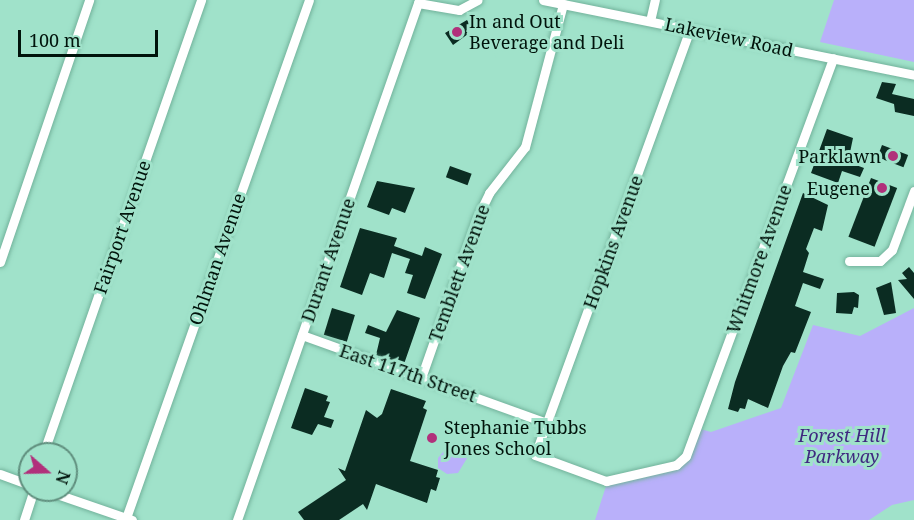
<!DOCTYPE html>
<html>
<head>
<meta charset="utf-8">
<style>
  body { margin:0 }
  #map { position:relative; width:914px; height:520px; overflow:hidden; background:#a0e2ca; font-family:"Noto Serif",serif }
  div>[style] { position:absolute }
  .green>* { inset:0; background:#b9b0fa }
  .building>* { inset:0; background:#0b2c22; transform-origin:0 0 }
  .roads { filter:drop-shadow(0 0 2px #72b29b) drop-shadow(0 0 2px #72b29b) }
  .minor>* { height:9px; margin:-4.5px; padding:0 4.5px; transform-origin:4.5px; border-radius:4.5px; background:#fff }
  .dots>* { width:16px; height:16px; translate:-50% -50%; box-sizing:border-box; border:3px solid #a0e2ca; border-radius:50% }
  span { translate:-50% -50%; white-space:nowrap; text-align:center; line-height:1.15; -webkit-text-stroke:6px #a0e2ca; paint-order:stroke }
  .poi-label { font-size:18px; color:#00130b }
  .left { translate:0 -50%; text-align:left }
  .right { translate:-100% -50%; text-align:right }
  .street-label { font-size:18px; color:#00130b }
  .park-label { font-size:18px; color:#3f2980; font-style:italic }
  .north { position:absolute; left:18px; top:442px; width:60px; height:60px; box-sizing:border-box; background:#a0e2ca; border:2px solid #608f7e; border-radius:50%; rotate:110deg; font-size:16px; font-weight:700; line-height:24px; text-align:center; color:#00130b }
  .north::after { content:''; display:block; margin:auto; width:21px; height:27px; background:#b1307b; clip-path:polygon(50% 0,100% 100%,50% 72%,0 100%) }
  .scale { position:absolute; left:18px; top:30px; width:140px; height:27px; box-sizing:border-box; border:3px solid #00130b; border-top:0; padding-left:8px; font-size:18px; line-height:21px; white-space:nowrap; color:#00130b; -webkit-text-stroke:4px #a0e2ca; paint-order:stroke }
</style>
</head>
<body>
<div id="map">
  <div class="green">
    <div style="clip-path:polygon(834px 0,914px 0,914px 62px,820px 42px)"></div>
    <div style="clip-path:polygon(914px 308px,914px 500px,892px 505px,869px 520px,595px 520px,608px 480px,676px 465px,697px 428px,711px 432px,781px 408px,813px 325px,860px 336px)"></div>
    <div style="clip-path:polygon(448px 446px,469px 455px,458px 473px,447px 474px,438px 468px,438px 458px)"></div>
  </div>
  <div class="building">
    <div style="clip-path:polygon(467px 20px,471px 27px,466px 31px,468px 34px,453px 45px,445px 33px)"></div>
    <div style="clip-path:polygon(882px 82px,896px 84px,892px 94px,914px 99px,914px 116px,895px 112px,894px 104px,876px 98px)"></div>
    <div style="clip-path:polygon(827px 129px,853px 138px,848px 162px,864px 168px,860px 177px,842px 171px,838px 183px,811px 173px)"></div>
    <div style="left:882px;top:145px;width:28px;height:13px;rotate:21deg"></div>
    <div style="left:450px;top:166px;width:23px;height:12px;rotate:20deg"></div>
    <div style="left:871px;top:178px;width:28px;height:63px;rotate:21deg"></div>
    <div style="clip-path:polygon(377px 181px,415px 188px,405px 213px,392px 208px,389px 215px,367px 207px)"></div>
    <div style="clip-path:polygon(803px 193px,828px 205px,822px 231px,814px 228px,806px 249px,809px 253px,803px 272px,824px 279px,820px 289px,803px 283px,795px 306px,811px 312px,795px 353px,791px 352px,783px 366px,768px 408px,748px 399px,745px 409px,740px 408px,738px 412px,728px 409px,735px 382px)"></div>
    <div style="clip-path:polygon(360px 228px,397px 238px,394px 246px,422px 256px,425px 247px,442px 254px,425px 299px,407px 293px,413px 275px,405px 273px,410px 259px,392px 253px,384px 278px,370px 273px,362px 295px,340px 287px)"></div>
    <div style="clip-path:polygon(909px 267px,914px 273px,914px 299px,898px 280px,907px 279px,902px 273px)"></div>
    <div style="clip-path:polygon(891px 282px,896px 313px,884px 315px,876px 288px)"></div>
    <div style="clip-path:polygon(854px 292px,859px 295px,858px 308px,854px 307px,852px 314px,836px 313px,837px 293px)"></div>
    <div style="left:332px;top:308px;width:24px;height:28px;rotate:17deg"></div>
    <div style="clip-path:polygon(397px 310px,420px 318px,404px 364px,376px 355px,380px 338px,365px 333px,368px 325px,386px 332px)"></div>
    <div style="clip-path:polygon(305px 388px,328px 396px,326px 401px,330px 402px,324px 417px,334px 420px,331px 428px,318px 424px,312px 435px,291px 428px)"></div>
    <div style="clip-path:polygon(391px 389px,426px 401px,423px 408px,427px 410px,410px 461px,438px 470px,436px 477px,440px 478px,436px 491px,431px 489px,427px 503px,376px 484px,367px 510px,363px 504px,339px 520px,304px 520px,298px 512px,346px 480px,338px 468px,345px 471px,366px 410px,377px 418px,382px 414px)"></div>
  </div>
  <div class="roads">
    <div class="minor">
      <div style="left:543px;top:0;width:379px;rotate:11.4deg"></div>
      <div style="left:418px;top:3px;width:42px;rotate:9.7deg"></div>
      <div style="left:459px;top:10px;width:21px;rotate:-28deg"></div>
      <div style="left:650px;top:21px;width:22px;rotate:-77deg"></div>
      <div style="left:690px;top:29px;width:453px;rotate:110deg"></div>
      <div style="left:535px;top:455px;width:76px;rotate:20.1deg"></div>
      <div style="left:606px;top:481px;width:72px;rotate:-12.9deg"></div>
      <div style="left:676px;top:465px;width:13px;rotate:-42deg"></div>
      <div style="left:686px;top:456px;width:424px;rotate:-69.7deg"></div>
      <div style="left:849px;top:261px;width:31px"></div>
      <div style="left:880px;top:261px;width:16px;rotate:-43deg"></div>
      <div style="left:892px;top:250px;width:63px;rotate:-69.6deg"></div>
      <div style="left:0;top:262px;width:277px;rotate:-71.2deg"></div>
      <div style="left:302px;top:335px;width:260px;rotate:19.8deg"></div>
      <div style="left:421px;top:378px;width:170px;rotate:-70.7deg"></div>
      <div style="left:477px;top:218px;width:28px;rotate:-64deg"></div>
      <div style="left:489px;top:193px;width:58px;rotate:-52deg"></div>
      <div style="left:525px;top:147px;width:148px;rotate:-75.1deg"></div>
      <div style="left:43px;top:454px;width:481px;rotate:-70.8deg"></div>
      <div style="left:0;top:474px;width:32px;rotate:20deg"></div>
      <div style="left:45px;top:490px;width:92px;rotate:19deg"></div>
      <div style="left:126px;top:518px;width:549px;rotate:-70.54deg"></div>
      <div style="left:24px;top:520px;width:32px;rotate:-72deg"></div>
      <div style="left:237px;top:520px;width:551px;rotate:-70.71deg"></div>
    </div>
  </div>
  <div class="dots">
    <div style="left:457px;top:32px;background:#b1307b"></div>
    <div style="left:893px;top:156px;background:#b1307b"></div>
    <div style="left:882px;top:188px;background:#b1307b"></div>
    <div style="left:432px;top:438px;background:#b1307b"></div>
  </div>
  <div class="poi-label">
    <span class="left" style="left:469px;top:32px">In and Out<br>Beverage and Deli</span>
    <span class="right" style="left:881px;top:156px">Parklawn</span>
    <span class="right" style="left:870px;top:188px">Eugene</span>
    <span class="left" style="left:444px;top:438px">Stephanie Tubbs<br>Jones School</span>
  </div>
  <div class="street-label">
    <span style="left:729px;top:37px;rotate:12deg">Lakeview Road</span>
    <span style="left:122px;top:227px;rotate:-71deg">Fairport Avenue</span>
    <span style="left:613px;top:242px;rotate:-70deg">Hopkins Avenue</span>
    <span style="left:217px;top:259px;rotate:-71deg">Ohlman Avenue</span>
    <span style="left:759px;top:259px;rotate:-70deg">Whitmore Avenue</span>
    <span style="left:328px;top:260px;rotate:-71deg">Durant Avenue</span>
    <span style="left:459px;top:273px;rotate:-70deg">Temblett Avenue</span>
    <span style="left:408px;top:373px;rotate:19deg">East 117th Street</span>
  </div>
  <div class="park-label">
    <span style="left:842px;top:446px">Forest Hill<br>Parkway</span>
  </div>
  <div class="north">N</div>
  <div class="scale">100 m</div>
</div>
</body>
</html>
